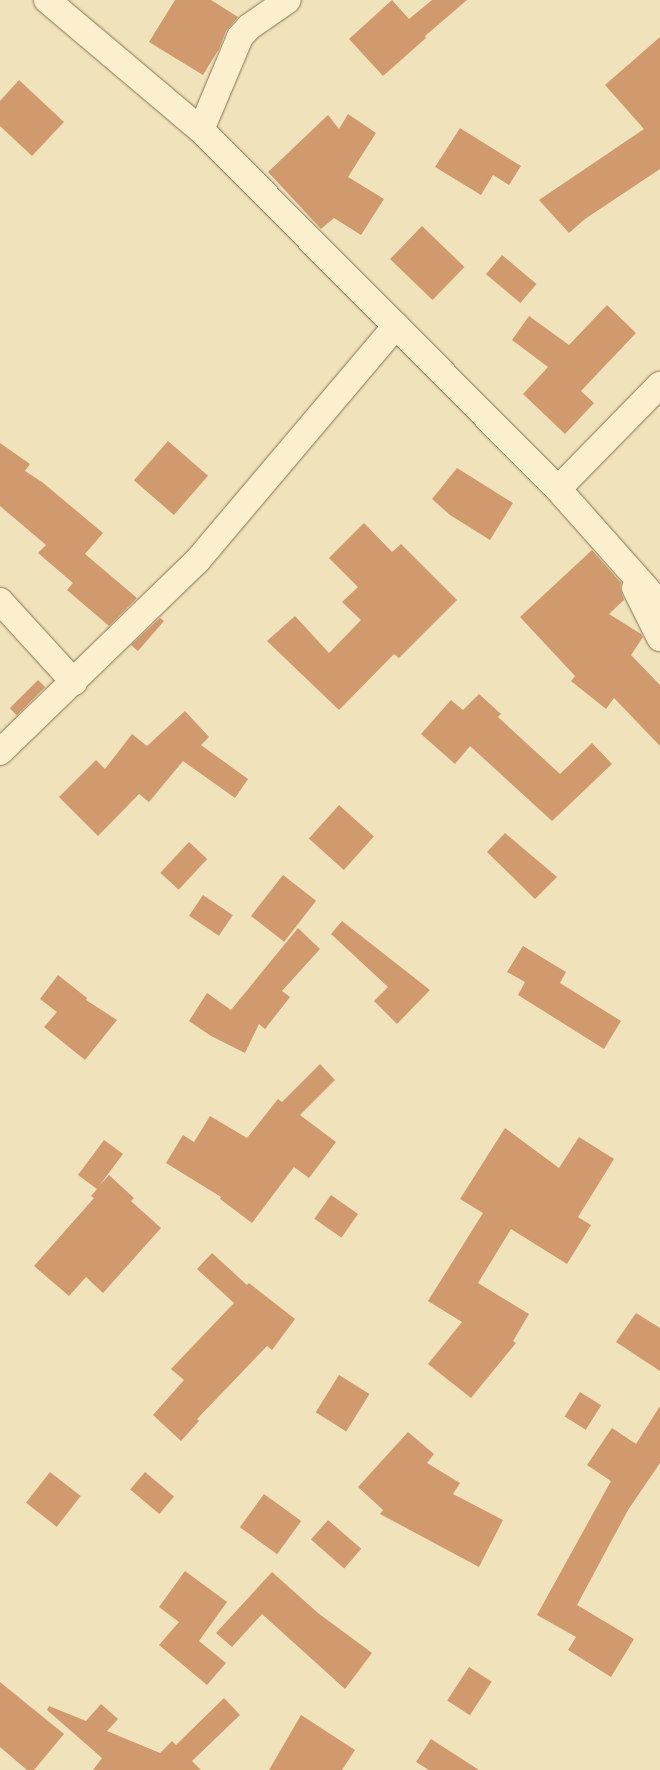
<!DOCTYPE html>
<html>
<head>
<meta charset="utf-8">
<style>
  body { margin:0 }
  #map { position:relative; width:660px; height:1770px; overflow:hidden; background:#f0e2ba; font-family:"IBM Plex Serif",serif }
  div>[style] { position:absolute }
  .building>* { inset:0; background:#d19a6e; transform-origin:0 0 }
  .roads { filter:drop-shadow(0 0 1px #877154) drop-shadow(0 0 1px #877154) }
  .street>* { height:26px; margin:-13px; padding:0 13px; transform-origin:13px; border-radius:13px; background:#fbefce }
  span { translate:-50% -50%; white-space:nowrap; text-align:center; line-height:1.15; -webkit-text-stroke:4.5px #f7ebca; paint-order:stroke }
</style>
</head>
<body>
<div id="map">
  <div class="building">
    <div style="clip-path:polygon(175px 0,211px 0,238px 17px,226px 31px,219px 49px,203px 75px,149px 42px)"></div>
    <div style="clip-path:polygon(392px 0,409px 19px,432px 0,467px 0,425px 36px,426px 38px,383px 76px,349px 39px)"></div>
    <div style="clip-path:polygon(660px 37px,660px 169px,585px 219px,569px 233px,539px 200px,644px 129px,605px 85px)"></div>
    <div style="clip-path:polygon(19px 80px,64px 122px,32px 156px,0 126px,0 101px)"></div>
    <div style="clip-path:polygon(348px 114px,376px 133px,348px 177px,384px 199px,361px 235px,334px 218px,321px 229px,268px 172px,328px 115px,339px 129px)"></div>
    <div style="clip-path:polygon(460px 128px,521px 166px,509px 185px,493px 175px,481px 195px,435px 167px)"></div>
    <div style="left:422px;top:226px;width:59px;height:46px;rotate:44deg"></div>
    <div style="left:502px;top:255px;width:45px;height:25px;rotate:40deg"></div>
    <div style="clip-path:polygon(607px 305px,636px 333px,581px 391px,594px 403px,565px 434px,523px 394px,548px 367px,512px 340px,529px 316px,569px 345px)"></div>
    <div style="left:168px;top:441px;width:53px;height:52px;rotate:41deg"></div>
    <div style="clip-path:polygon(0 443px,30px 464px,25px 471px,42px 482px,103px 533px,85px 554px,137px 598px,109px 626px,67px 590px,73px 583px,38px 553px,46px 545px,0 506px)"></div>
    <div style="clip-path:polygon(457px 468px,513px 503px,490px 540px,450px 515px,432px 499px)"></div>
    <div style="clip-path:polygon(364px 523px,392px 552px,401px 544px,457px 600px,399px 658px,394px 654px,339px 710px,267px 641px,295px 616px,329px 653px,361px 620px,342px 602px,358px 587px,329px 558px)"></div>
    <div style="clip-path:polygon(592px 550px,621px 583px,620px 588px,624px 600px,609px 614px,641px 634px,643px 637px,631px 655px,660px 685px,660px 746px,614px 698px,606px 709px,571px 681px,575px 676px,520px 617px)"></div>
    <div style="clip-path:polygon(160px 618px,164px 621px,138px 651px,131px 645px)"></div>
    <div style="left:38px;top:680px;width:10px;height:40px;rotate:45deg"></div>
    <div style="clip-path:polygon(479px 694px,501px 714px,498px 717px,560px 774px,592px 743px,612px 764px,552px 821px,470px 746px,455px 764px,421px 734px,451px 700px,463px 710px)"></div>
    <div style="clip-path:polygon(185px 711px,209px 737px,201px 745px,248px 779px,235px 798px,183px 761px,149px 802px,139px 794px,98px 836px,59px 797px,96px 760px,105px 769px,132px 734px,147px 746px)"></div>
    <div style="left:339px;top:805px;width:47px;height:45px;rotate:42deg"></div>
    <div style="clip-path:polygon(505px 833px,557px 877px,535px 899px,487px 852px)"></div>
    <div style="left:189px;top:842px;width:25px;height:42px;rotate:43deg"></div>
    <div style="left:283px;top:875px;width:42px;height:52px;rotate:38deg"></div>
    <div style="left:203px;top:895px;width:36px;height:25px;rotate:34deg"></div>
    <div style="clip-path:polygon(342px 921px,430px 990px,397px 1024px,374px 1001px,388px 987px,331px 934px)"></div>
    <div style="clip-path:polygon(298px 928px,320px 949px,282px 991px,290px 997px,265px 1029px,259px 1024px,245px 1053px,211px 1036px,189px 1021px,207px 993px,231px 1010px)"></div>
    <div style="clip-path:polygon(523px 946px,566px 972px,560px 983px,621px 1021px,604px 1049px,518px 995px,525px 982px,507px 972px)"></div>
    <div style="clip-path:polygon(58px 975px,87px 998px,86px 1000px,117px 1020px,85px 1060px,44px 1027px,57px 1012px,40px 999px)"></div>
    <div style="clip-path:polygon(320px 1064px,335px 1080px,300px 1115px,336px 1142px,309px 1178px,294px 1167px,252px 1223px,220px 1199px,221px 1197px,166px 1163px,183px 1135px,194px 1142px,210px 1116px,247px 1138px,278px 1099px,282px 1102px)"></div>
    <div style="clip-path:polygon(505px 1128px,559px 1168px,579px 1137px,614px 1159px,578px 1217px,591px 1225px,567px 1264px,511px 1229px,478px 1283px,529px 1314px,513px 1341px,516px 1343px,471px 1398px,428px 1364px,462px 1322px,428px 1301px,483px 1213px,460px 1199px)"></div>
    <div style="clip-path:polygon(104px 1140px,123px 1154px,99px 1186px,109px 1175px,134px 1198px,131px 1201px,161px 1228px,103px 1293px,86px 1277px,69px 1296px,34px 1266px,94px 1198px,91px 1196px,97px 1189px,78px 1175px)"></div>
    <div style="left:331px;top:1195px;width:33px;height:29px;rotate:35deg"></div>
    <div style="clip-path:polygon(212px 1253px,247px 1285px,249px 1283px,295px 1319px,272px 1350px,267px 1346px,197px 1419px,199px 1421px,181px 1441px,153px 1415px,184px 1380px,171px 1369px,234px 1303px,197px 1269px)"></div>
    <div style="clip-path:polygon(636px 1313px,660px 1328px,660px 1371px,616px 1342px)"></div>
    <div style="left:339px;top:1375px;width:36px;height:44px;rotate:32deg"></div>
    <div style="left:580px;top:1392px;width:25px;height:29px;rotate:32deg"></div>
    <div style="clip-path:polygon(660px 1406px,660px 1463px,628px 1510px,577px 1605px,634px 1639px,611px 1677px,568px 1650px,576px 1637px,537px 1615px,611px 1481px,587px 1465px,612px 1428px,636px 1444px)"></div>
    <div style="clip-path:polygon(408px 1432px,434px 1454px,427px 1463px,460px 1483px,453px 1494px,503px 1520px,479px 1567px,380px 1514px,383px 1510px,358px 1487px)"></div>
    <div style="left:50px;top:1472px;width:39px;height:39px;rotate:38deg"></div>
    <div style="left:145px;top:1472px;width:38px;height:23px;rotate:40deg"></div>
    <div style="left:264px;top:1494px;width:46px;height:41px;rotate:36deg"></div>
    <div style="left:328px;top:1520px;width:44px;height:26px;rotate:41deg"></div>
    <div style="clip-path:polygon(185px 1571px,227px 1602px,199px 1641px,226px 1663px,207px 1685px,159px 1645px,179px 1622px,159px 1607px)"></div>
    <div style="clip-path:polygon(272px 1572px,318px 1613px,372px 1653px,345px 1689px,262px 1614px,232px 1647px,216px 1633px)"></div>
    <div style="left:469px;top:1667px;width:27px;height:40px;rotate:33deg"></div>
    <div style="clip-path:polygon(0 1682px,64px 1734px,34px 1770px,27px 1770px,0 1747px)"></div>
    <div style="clip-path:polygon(224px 1698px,240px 1715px,192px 1761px,201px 1770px,93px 1770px,102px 1758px,47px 1710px,49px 1706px,86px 1721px,101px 1704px,118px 1719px,107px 1731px,160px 1753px,172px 1741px,176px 1745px)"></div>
    <div style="clip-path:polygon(301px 1715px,355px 1750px,342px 1770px,269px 1770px)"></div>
    <div style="clip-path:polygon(431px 1739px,479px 1770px,429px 1770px,416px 1762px)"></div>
  </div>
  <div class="roads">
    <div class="street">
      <div style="left:47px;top:0;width:202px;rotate:40.2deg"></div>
      <div style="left:201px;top:130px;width:506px;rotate:45.16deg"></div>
      <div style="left:558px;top:489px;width:154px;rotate:48.4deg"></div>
      <div style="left:201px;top:130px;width:101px;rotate:-67.2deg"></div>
      <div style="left:240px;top:37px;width:13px;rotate:-48deg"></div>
      <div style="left:249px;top:27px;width:47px;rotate:-34.7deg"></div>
      <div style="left:558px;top:489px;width:146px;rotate:-45.6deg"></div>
      <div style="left:635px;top:588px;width:56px;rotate:63.4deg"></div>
      <div style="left:0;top:601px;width:110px;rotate:47.6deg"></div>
      <div style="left:0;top:752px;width:276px;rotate:-44.1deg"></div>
      <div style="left:198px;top:560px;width:307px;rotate:-49.8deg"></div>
    </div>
  </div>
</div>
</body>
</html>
